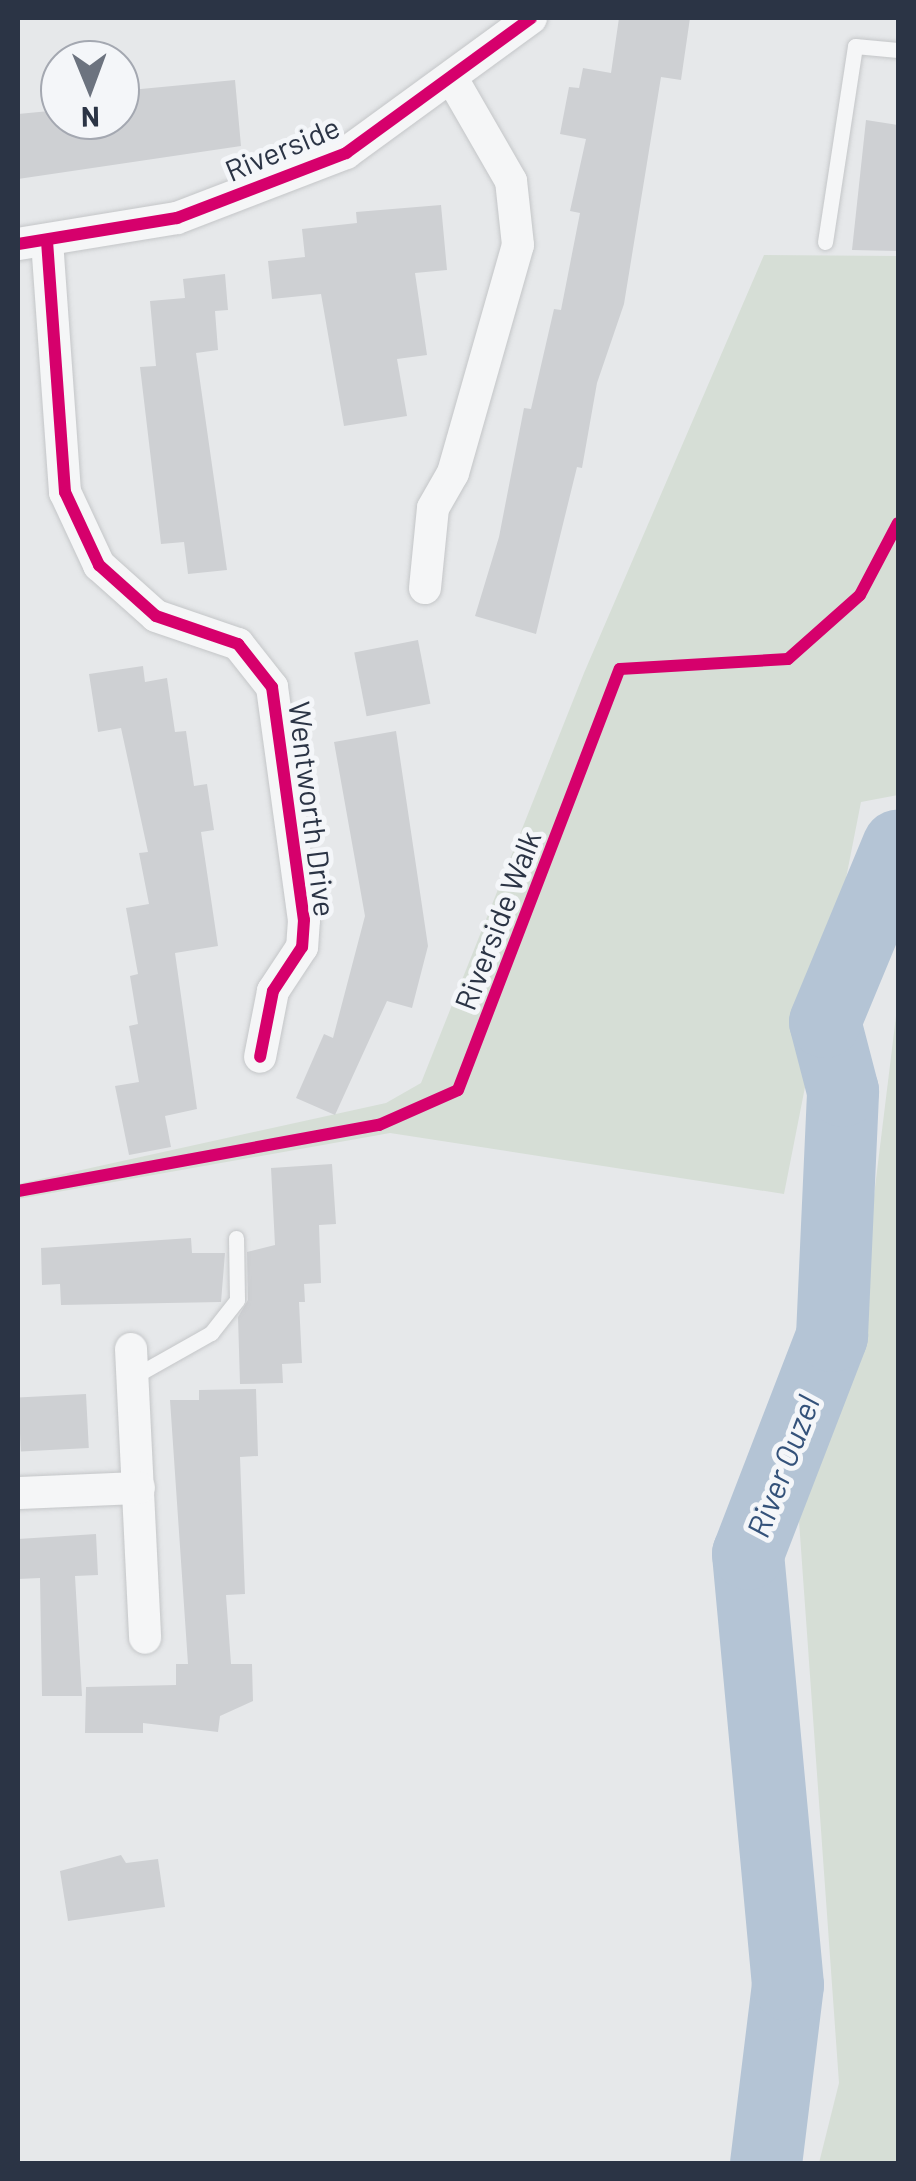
<!DOCTYPE html>
<html>
<head>
<meta charset="utf-8">
<style>
  body { margin:0 }
  #map { position:relative; width:916px; height:2181px; overflow:hidden; background:#e6e8ea; font-family:Barlow,sans-serif }
  div>[style] { position:absolute }
  .green>* { inset:0; background:#d6ded6 }
  .river>* { height:72px; margin:-36px; padding:0 36px; transform-origin:36px; border-radius:36px; background:#b4c4d5 }
  .building>* { inset:0; background:#ced0d3; transform-origin:0 0 }
  .roads { filter:drop-shadow(0 0 2px #c4c6c8) drop-shadow(0 0 2px #c4c6c8) }
  .service>* { height:15px; margin:-7.5px; padding:0 7.5px; transform-origin:7.5px; border-radius:7.5px; background:#f5f6f7 }
  .minor>* { height:32px; margin:-16px; padding:0 16px; transform-origin:16px; border-radius:16px; background:#f5f6f7 }
  .cycleway>* { height:12px; margin:-6px; padding:0 6px; transform-origin:6px; border-radius:6px; background:#d6006c }
  span { translate:-50% -50%; white-space:nowrap; text-align:center; line-height:1.15; -webkit-text-stroke:10px #f4f6f9; paint-order:stroke }
  .street-label { font-size:30px; color:#2b3445 }
  .water-label { font-size:32px; color:#34527a; font-style:italic }
  .frame { position:absolute; inset:0; border:20px solid #2b3445; pointer-events:none }
  .north { position:absolute; left:40px; top:40px; width:100px; height:100px; box-sizing:border-box; background:#f4f6f9; border:2px solid #a4a8b1; border-radius:50%; rotate:179deg; font-size:28px; font-weight:700; line-height:40px; text-align:center; color:#2b3445 }
  .north::after { content:''; display:block; margin:auto; width:35px; height:45px; background:#6c737f; clip-path:polygon(50% 0,100% 100%,50% 72%,0 100%) }
</style>
</head>
<body>
<div id="map">
  <div class="green">
    <div style="clip-path:polygon(764px 255px,898px 256px,898px 795px,861px 802px,784px 1194px,390px 1133px,18px 1199px,18px 1184px,386px 1103px,421px 1083px,584px 673px)"></div>
    <div style="clip-path:polygon(898px 1000px,898px 2163px,819px 2163px,839px 2083px,799px 1521px,856px 1342px)"></div>
  </div>
  <div class="river">
    <div style="left:766px;top:2164px;width:180px;rotate:-83deg"></div>
    <div style="left:788px;top:1985px;width:433px;rotate:-95.3deg"></div>
    <div style="left:748px;top:1554px;width:234px;rotate:-68.9deg"></div>
    <div style="left:832px;top:1336px;width:245px;rotate:-87.4deg"></div>
    <div style="left:843px;top:1091px;width:71px;rotate:-104.6deg"></div>
    <div style="left:825px;top:1022px;width:191px;rotate:-67.5deg"></div>
  </div>
  <div class="building">
    <div style="clip-path:polygon(619px 18px,690px 18px,681px 80px,661px 77px,624px 304px,597px 383px,582px 468px,577px 467px,536px 634px,475px 616px,499px 537px,524px 408px,531px 409px,554px 309px,561px 310px,580px 213px,570px 211px,586px 139px,560px 134px,569px 87px,579px 88px,583px 68px,611px 73px)"></div>
    <div style="clip-path:polygon(235px 80px,241px 146px,18px 179px,18px 114px,60px 110px,60px 120px,120px 120px,120px 91px)"></div>
    <div style="clip-path:polygon(866px 120px,898px 125px,898px 251px,852px 250px)"></div>
    <div style="clip-path:polygon(441px 205px,447px 270px,415px 273px,427px 355px,397px 359px,407px 416px,344px 426px,321px 294px,272px 299px,268px 261px,305px 257px,302px 229px,357px 223px,356px 212px)"></div>
    <div style="clip-path:polygon(225px 274px,228px 310px,215px 311px,218px 350px,196px 353px,227px 570px,188px 574px,184px 542px,161px 544px,140px 367px,156px 366px,150px 301px,185px 298px,183px 279px)"></div>
    <div style="left:418px;top:640px;width:65px;height:65px;rotate:79deg"></div>
    <div style="clip-path:polygon(143px 666px,145px 682px,167px 678px,175px 732px,186px 731px,194px 786px,207px 784px,214px 830px,201px 832px,218px 946px,175px 953px,197px 1109px,165px 1116px,171px 1147px,129px 1155px,115px 1086px,139px 1082px,129px 1026px,138px 1024px,130px 976px,138px 974px,126px 908px,149px 904px,139px 853px,148px 852px,121px 728px,98px 732px,89px 674px)"></div>
    <div style="clip-path:polygon(396px 731px,428px 946px,412px 1008px,387px 1001px,335px 1115px,296px 1098px,324px 1034px,333px 1038px,365px 916px,334px 742px)"></div>
    <div style="clip-path:polygon(332px 1164px,336px 1224px,319px 1225px,321px 1283px,304px 1284px,305px 1302px,299px 1302px,302px 1363px,282px 1364px,283px 1383px,240px 1384px,238px 1317px,248px 1300px,247px 1252px,275px 1245px,271px 1168px)"></div>
    <div style="clip-path:polygon(191px 1238px,192px 1253px,225px 1253px,221px 1302px,61px 1305px,60px 1284px,42px 1285px,41px 1248px)"></div>
    <div style="clip-path:polygon(256px 1389px,258px 1456px,240px 1457px,245px 1594px,226px 1595px,231px 1664px,252px 1664px,253px 1701px,220px 1716px,218px 1732px,143px 1723px,143px 1733px,85px 1733px,86px 1687px,176px 1685px,176px 1664px,188px 1664px,170px 1400px,199px 1400px,199px 1390px)"></div>
    <div style="left:86px;top:1394px;width:54px;height:68px;rotate:87deg"></div>
    <div style="clip-path:polygon(96px 1534px,98px 1575px,75px 1576px,82px 1696px,42px 1696px,40px 1578px,18px 1579px,18px 1539px)"></div>
    <div style="clip-path:polygon(121px 1855px,126px 1863px,158px 1859px,165px 1907px,68px 1921px,60px 1871px)"></div>
  </div>
  <div class="roads">
    <div class="service">
      <div style="left:825px;top:242px;width:198px;rotate:-81.3deg"></div>
      <div style="left:855px;top:46px;width:43px;rotate:5.3deg"></div>
      <div style="left:133px;top:1377px;width:90px;rotate:-29.4deg"></div>
      <div style="left:211px;top:1333px;width:42px;rotate:-51.8deg"></div>
      <div style="left:237px;top:1300px;width:62px;rotate:-90.9deg"></div>
    </div>
    <div class="minor">
      <div style="left:47px;top:241px;width:252px;rotate:85.9deg"></div>
      <div style="left:65px;top:492px;width:81px;rotate:65deg"></div>
      <div style="left:99px;top:565px;width:76px;rotate:41.8deg"></div>
      <div style="left:156px;top:616px;width:87px;rotate:18.9deg"></div>
      <div style="left:238px;top:644px;width:55px;rotate:51.7deg"></div>
      <div style="left:272px;top:687px;width:235px;rotate:82.2deg"></div>
      <div style="left:304px;top:920px;width:27px;rotate:94deg"></div>
      <div style="left:302px;top:947px;width:53px;rotate:123.4deg"></div>
      <div style="left:273px;top:991px;width:67px;rotate:101.1deg"></div>
      <div style="left:18px;top:244px;width:161px;rotate:-9.3deg"></div>
      <div style="left:177px;top:218px;width:181px;rotate:-21deg"></div>
      <div style="left:346px;top:153px;width:229px;rotate:-36.1deg"></div>
      <div style="left:425px;top:588px;width:80px;rotate:-84.3deg"></div>
      <div style="left:433px;top:508px;width:40px;rotate:-60.3deg"></div>
      <div style="left:453px;top:473px;width:237px;rotate:-74.1deg"></div>
      <div style="left:518px;top:245px;width:64px;rotate:-96.2deg"></div>
      <div style="left:511px;top:181px;width:116px;rotate:-119.9deg"></div>
      <div style="left:131px;top:1349px;width:289px;rotate:87.2deg"></div>
      <div style="left:18px;top:1493px;width:121px;rotate:-2.4deg"></div>
    </div>
  </div>
  <div class="cycleway">
    <div style="left:47px;top:241px;width:252px;rotate:85.9deg"></div>
    <div style="left:65px;top:492px;width:81px;rotate:65deg"></div>
    <div style="left:99px;top:565px;width:76px;rotate:41.8deg"></div>
    <div style="left:156px;top:616px;width:87px;rotate:18.9deg"></div>
    <div style="left:238px;top:644px;width:55px;rotate:51.7deg"></div>
    <div style="left:272px;top:687px;width:235px;rotate:82.2deg"></div>
    <div style="left:304px;top:920px;width:27px;rotate:94deg"></div>
    <div style="left:302px;top:947px;width:53px;rotate:123.4deg"></div>
    <div style="left:273px;top:991px;width:67px;rotate:101.1deg"></div>
    <div style="left:18px;top:244px;width:161px;rotate:-9.3deg"></div>
    <div style="left:177px;top:218px;width:181px;rotate:-21deg"></div>
    <div style="left:346px;top:153px;width:229px;rotate:-36.1deg"></div>
    <div style="left:18px;top:1191px;width:367px;rotate:-10.4deg"></div>
    <div style="left:379px;top:1125px;width:86px;rotate:-23.9deg"></div>
    <div style="left:458px;top:1090px;width:451px;rotate:-69deg"></div>
    <div style="left:620px;top:669px;width:168px;rotate:-3.4deg"></div>
    <div style="left:788px;top:659px;width:96px;rotate:-41.6deg"></div>
    <div style="left:860px;top:595px;width:81px;rotate:-62.2deg"></div>
  </div>
  <div class="street-label">
    <span style="left:282px;top:148px;rotate:-23deg">Riverside</span>
    <span style="left:313px;top:809px;rotate:83deg">Wentworth Drive</span>
    <span style="left:497px;top:920px;rotate:-69deg">Riverside Walk</span>
  </div>
  <div class="water-label">
    <span style="left:782px;top:1466px;rotate:-69deg">River Ouzel</span>
  </div>
  <div class="frame"></div>
  <div class="north">N</div>
</div>
</body>
</html>
